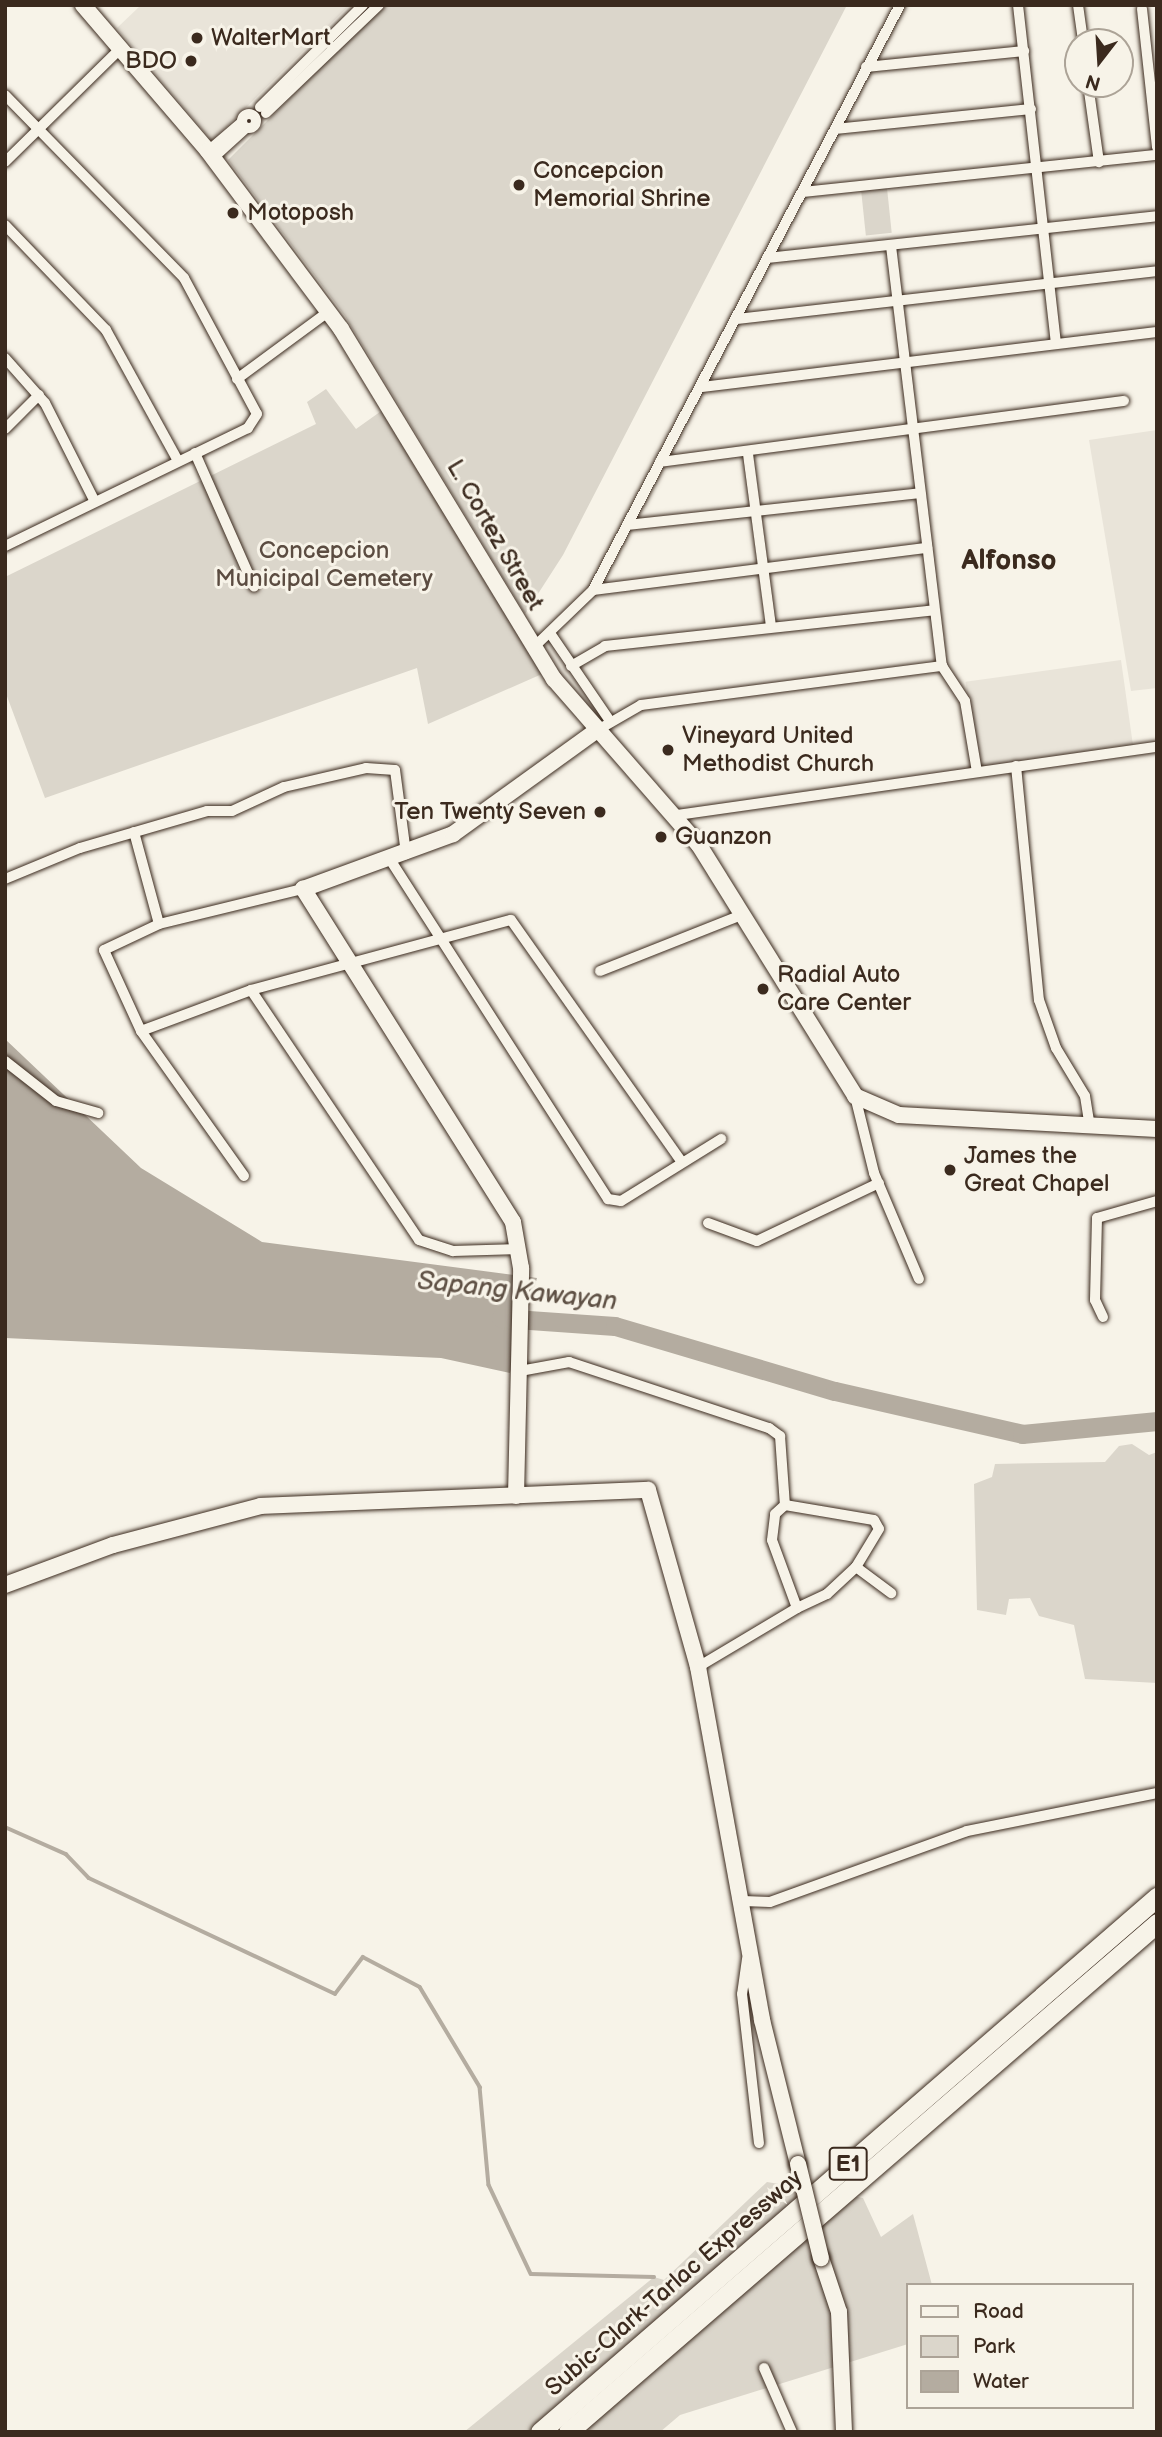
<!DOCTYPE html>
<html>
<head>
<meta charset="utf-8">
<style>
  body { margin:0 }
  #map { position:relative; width:1162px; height:2437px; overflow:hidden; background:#f7f3e8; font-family:"Balsamiq Sans",sans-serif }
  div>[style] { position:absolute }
  .built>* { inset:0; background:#e9e4d9; transform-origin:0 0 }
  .green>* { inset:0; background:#dbd6cb; transform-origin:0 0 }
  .water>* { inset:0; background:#b4aca0 }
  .stream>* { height:3.5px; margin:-1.75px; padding:0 1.75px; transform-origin:1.75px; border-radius:1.75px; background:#b4aca0 }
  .river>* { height:19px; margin:-9.5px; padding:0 9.5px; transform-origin:9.5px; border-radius:9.5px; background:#b4aca0 }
  .roads { filter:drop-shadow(0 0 2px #3b2a1e) drop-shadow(0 0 2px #3b2a1e) }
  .street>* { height:10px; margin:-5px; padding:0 5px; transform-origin:5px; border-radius:5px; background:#f7f3e8 }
  .street>.ring { margin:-5px; padding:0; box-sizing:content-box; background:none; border:10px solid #f7f3e8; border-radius:50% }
  .secondary>* { height:16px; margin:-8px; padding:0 8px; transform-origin:8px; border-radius:8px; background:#f7f3e8 }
  .highway>* { height:19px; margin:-9.5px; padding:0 9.5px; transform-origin:9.5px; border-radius:9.5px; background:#f7f3e8 }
  .bridges { filter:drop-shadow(0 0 2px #3b2a1e) drop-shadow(0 0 2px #3b2a1e) }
  .secondary-bridge>* { height:16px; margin:-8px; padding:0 8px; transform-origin:8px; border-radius:8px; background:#f7f3e8 }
  .dots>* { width:19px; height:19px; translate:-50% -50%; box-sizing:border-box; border:4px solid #f7f3e8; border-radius:50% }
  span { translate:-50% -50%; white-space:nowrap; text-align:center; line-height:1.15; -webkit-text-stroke:6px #f7f3e8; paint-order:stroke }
  .shield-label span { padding:2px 5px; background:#f7f3e8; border:2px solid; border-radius:5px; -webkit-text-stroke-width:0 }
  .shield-label { font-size:23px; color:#3b2a1e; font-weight:700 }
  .poi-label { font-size:24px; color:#3b2a1e }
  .left { translate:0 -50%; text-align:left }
  .right { translate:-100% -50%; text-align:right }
  .street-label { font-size:24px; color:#3b2a1e }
  .park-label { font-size:24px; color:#5b4c41 }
  .water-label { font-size:26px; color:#5f5145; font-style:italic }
  .quarter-label { font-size:28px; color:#3b2a1e; font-weight:700 }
  .frame { position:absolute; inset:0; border:7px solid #3b2a1e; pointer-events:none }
  .legend { position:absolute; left:906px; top:2283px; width:228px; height:126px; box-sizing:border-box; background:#f7f3e8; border:2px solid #aca397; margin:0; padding:9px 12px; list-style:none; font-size:21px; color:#3b2a1e }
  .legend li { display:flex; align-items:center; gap:14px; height:35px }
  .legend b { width:35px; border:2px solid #aca397 }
  .north { position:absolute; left:1064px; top:28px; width:70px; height:70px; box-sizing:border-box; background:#f7f3e8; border:2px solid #aca397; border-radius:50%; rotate:197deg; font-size:19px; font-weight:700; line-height:28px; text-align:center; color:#3b2a1e }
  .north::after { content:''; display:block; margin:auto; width:24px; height:32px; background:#3b2a1e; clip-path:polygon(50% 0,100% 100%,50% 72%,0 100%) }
</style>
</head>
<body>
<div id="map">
  <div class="built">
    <div style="clip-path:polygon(141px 5px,350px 5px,212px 141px,117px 28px)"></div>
    <div style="clip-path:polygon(1157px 430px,1157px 688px,1131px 691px,1089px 440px)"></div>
    <div style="left:1121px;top:660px;width:86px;height:157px;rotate:82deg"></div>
  </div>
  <div class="green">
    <div style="clip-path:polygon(383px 5px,847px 5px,563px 555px,525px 614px,345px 316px,228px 160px)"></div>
    <div style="left:887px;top:188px;width:45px;height:26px;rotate:84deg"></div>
    <div style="clip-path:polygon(326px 389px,356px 429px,384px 409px,542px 674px,428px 724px,417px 668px,45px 798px,5px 691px,5px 577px,316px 424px,307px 402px)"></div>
    <div style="clip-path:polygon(1132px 1444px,1149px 1455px,1157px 1452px,1157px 1683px,1085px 1679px,1074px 1625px,1039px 1616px,1030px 1598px,1009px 1599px,1006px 1615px,977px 1610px,974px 1484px,992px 1477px,995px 1464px,1105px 1462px,1119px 1446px)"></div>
    <div style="clip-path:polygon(767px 2182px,863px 2198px,881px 2237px,913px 2214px,932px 2285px,908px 2285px,908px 2344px,680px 2415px,660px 2432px,464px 2432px,654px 2277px,664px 2280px)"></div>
  </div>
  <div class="water">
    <div style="clip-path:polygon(5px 1039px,141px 1168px,262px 1242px,537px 1278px,510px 1373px,441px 1358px,5px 1338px)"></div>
  </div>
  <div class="stream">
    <div style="left:5px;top:1827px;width:67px;rotate:23.9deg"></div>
    <div style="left:66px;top:1854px;width:33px;rotate:46deg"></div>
    <div style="left:89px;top:1878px;width:272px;rotate:25.2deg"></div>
    <div style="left:335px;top:1994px;width:46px;rotate:-52.9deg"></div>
    <div style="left:363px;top:1957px;width:64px;rotate:27.8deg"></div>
    <div style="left:420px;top:1987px;width:117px;rotate:59deg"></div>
    <div style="left:480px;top:2087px;width:98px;rotate:84.8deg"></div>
    <div style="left:489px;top:2185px;width:98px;rotate:64.7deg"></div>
    <div style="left:531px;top:2274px;width:123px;rotate:1.4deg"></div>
  </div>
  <div class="river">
    <div style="left:501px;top:1318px;width:114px;rotate:4deg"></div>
    <div style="left:615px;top:1326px;width:229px;rotate:16.5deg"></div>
    <div style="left:835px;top:1391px;width:192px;rotate:12.9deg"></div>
    <div style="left:1022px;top:1434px;width:136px;rotate:-5.5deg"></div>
  </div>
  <div class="roads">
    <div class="street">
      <div style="left:1018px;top:5px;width:341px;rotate:83.6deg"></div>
      <div style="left:1078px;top:5px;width:37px;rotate:82deg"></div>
      <div style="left:1142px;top:9px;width:139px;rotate:83.8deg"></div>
      <div style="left:866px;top:67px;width:159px;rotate:-5.8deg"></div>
      <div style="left:1088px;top:84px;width:79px;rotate:82deg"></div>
      <div style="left:5px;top:95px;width:256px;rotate:45.6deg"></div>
      <div style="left:184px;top:278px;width:154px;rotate:61.8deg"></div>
      <div style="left:257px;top:414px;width:17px;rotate:123deg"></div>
      <div style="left:248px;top:428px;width:270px;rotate:154.1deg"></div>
      <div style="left:260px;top:107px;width:145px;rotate:-44.7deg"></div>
      <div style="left:266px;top:113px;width:156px;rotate:-43.7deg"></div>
      <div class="ring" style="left:242px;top:114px;width:4px;height:4px"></div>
      <div style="left:835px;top:129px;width:197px;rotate:-5.8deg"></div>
      <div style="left:208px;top:151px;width:43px;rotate:-40.3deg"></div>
      <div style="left:213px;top:158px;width:45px;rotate:-42.3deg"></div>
      <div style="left:5px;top:162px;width:161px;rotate:-44.5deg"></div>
      <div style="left:803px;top:192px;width:356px;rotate:-6deg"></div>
      <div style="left:5px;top:225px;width:146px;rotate:46.1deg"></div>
      <div style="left:106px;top:330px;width:149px;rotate:61.2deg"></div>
      <div style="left:891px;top:246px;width:423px;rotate:83.1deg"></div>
      <div style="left:942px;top:666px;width:42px;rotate:56.7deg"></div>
      <div style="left:965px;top:701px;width:72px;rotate:80.4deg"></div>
      <div style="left:767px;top:258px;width:392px;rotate:-6.1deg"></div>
      <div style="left:737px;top:319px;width:423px;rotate:-6.5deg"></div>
      <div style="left:5px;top:358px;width:60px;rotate:48.4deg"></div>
      <div style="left:45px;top:403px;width:109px;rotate:63.2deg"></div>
      <div style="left:237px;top:379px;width:113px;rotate:-36.4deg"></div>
      <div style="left:702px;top:387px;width:458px;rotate:-6.9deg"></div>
      <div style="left:5px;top:429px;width:48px;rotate:-45deg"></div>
      <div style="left:195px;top:453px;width:146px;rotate:66.2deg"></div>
      <div style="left:748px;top:454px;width:174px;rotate:82.4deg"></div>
      <div style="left:660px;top:462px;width:468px;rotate:-7.5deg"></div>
      <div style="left:627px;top:525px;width:295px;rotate:-6.2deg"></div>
      <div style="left:593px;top:590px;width:337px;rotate:-7.2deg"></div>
      <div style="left:552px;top:636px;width:99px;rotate:55.7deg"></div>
      <div style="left:534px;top:647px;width:82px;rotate:-44deg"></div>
      <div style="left:593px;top:590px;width:661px;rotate:-62.31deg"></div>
      <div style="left:571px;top:666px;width:39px;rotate:-30deg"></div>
      <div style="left:605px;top:646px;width:331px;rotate:-6.2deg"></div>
      <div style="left:596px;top:731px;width:52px;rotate:-30deg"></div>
      <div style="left:641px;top:705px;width:304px;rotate:-7.4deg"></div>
      <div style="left:1016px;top:766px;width:235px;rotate:84.4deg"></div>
      <div style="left:1039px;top:1000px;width:51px;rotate:70.5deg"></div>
      <div style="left:1056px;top:1048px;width:56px;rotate:58.9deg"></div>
      <div style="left:1085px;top:1096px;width:30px;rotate:81deg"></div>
      <div style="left:677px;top:815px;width:485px;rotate:-8.1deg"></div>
      <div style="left:134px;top:832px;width:95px;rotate:74.8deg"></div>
      <div style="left:391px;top:861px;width:402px;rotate:57.3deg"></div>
      <div style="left:608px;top:1199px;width:13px;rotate:9deg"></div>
      <div style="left:621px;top:1201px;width:118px;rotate:-31.8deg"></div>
      <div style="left:5px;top:879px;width:81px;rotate:-22.5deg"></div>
      <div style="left:80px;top:848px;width:132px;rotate:-16.2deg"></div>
      <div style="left:207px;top:811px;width:25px"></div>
      <div style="left:232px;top:811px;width:57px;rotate:-24.8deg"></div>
      <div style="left:284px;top:787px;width:84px;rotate:-13deg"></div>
      <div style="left:366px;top:768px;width:29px;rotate:4deg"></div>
      <div style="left:395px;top:770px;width:85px;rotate:82.5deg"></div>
      <div style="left:600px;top:971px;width:155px;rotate:-21.6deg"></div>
      <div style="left:251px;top:990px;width:301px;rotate:56.1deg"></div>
      <div style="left:419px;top:1240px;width:36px;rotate:18deg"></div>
      <div style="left:453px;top:1251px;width:67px;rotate:-1.7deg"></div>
      <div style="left:141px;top:1031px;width:117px;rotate:-20.4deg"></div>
      <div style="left:251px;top:990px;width:269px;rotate:-15.1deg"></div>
      <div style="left:511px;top:920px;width:296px;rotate:54.8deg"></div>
      <div style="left:5px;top:1061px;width:65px;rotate:38.1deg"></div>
      <div style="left:56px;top:1101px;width:44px;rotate:15.9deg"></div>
      <div style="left:855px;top:1096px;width:79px;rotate:76.1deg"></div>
      <div style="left:874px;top:1173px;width:115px;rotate:67deg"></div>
      <div style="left:244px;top:1176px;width:178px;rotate:-125.4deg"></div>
      <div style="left:141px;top:1031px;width:89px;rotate:-114.6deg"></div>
      <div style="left:104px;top:950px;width:61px;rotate:-25.3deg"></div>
      <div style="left:159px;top:924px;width:148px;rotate:-13.7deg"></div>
      <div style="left:708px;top:1223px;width:52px;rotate:20.2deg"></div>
      <div style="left:757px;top:1241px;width:135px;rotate:-25.4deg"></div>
      <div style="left:1103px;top:1317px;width:19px;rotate:-115deg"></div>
      <div style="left:1095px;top:1300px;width:82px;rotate:-88.6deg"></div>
      <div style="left:1097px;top:1218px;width:62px;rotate:-15.8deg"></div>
      <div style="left:520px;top:1371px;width:50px;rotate:-10.4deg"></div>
      <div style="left:569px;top:1362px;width:211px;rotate:18.3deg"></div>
      <div style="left:769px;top:1428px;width:14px;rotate:36deg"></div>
      <div style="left:780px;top:1436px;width:69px;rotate:85.9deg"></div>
      <div style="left:797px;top:1608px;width:33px;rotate:-25deg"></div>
      <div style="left:827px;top:1594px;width:40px;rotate:-43deg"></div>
      <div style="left:698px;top:1667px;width:115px;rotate:-30.8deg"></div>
      <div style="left:797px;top:1608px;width:72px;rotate:-110.2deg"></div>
      <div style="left:772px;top:1540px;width:26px;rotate:-83deg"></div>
      <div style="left:775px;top:1514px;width:13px;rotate:-42deg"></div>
      <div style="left:785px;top:1505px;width:90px;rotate:9.6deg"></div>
      <div style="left:874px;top:1520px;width:10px;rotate:61deg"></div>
      <div style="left:879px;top:1529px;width:44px;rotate:121.2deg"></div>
      <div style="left:856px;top:1567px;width:44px;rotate:36.6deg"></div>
      <div style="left:743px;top:1901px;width:27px;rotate:2deg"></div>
      <div style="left:770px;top:1902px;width:209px;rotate:-19.8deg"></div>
      <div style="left:967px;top:1831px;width:194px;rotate:-11.3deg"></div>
      <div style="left:747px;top:1959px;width:35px;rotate:98deg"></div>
      <div style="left:742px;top:1994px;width:150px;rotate:83.5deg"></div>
      <div style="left:764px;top:2368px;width:70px;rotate:66.4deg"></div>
    </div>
    <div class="secondary">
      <div style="left:83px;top:5px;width:192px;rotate:49.4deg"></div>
      <div style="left:208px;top:151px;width:222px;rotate:53.2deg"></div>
      <div style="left:341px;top:329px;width:410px;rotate:58.7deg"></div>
      <div style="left:554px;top:679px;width:220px;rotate:48.9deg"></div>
      <div style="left:699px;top:845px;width:296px;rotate:58.1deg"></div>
      <div style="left:855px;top:1096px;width:48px;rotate:23.4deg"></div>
      <div style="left:899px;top:1115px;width:258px;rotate:3.1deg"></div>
      <div style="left:516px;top:1496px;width:228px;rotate:-88.7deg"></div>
      <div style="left:521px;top:1268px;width:47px;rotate:-99.9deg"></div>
      <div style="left:513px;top:1222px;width:394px;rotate:-122.2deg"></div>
      <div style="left:303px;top:889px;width:160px;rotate:-20.1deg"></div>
      <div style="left:453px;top:834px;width:176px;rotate:-35.8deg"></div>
      <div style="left:5px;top:1585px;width:115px;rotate:-20.3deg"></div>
      <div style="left:113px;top:1545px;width:153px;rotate:-14.8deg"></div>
      <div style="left:261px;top:1506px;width:387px;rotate:-2.4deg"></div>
      <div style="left:648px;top:1490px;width:184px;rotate:74.2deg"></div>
      <div style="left:698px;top:1667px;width:359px;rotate:79.7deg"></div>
      <div style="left:762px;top:2020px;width:148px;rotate:76deg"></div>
      <div style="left:821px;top:2258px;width:57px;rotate:71.6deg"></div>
      <div style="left:839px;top:2312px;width:120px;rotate:87.6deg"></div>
    </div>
    <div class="highway">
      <div style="left:540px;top:2432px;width:817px;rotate:-40.93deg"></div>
      <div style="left:568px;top:2432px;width:778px;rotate:-40.83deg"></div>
    </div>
  </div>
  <div class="bridges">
    <div class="secondary-bridge">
      <div style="left:798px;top:2164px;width:97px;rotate:76.3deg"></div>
    </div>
  </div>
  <div class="dots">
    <div style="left:197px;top:38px;background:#3b2a1e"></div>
    <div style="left:191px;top:61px;background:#3b2a1e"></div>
    <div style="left:519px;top:185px;background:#3b2a1e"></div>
    <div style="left:233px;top:213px;background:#3b2a1e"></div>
    <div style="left:668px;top:750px;background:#3b2a1e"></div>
    <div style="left:600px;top:812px;background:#3b2a1e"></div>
    <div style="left:661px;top:837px;background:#3b2a1e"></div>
    <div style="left:763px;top:989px;background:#3b2a1e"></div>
    <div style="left:950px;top:1170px;background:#3b2a1e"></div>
  </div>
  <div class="shield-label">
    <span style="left:848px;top:2164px">E1</span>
  </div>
  <div class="poi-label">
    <span class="left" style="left:211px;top:38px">WalterMart</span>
    <span class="right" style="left:177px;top:61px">BDO</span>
    <span class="left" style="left:533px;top:185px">Concepcion<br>Memorial Shrine</span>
    <span class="left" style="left:247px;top:213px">Motoposh</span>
    <span class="left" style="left:682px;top:750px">Vineyard United<br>Methodist Church</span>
    <span class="right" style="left:586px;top:812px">Ten Twenty Seven</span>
    <span class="left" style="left:675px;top:837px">Guanzon</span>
    <span class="left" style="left:777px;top:989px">Radial Auto<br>Care Center</span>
    <span class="left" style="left:964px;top:1170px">James the<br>Great Chapel</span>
  </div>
  <div class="street-label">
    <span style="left:495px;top:535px;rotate:60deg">L. Cortez Street</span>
    <span style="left:674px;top:2283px;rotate:-41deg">Subic-Clark-Tarlac Expressway</span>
  </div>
  <div class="park-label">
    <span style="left:324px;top:565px">Concepcion<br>Municipal Cemetery</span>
  </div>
  <div class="water-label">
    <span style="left:517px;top:1292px;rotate:6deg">Sapang Kawayan</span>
  </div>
  <div class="quarter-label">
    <span style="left:1009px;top:561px">Alfonso</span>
  </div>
  <div class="frame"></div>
  <ul class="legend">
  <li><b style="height:9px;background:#f7f3e8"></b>Road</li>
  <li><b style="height:19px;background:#dbd6cb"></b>Park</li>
  <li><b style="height:19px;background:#b4aca0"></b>Water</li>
  </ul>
  <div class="north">N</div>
</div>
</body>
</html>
